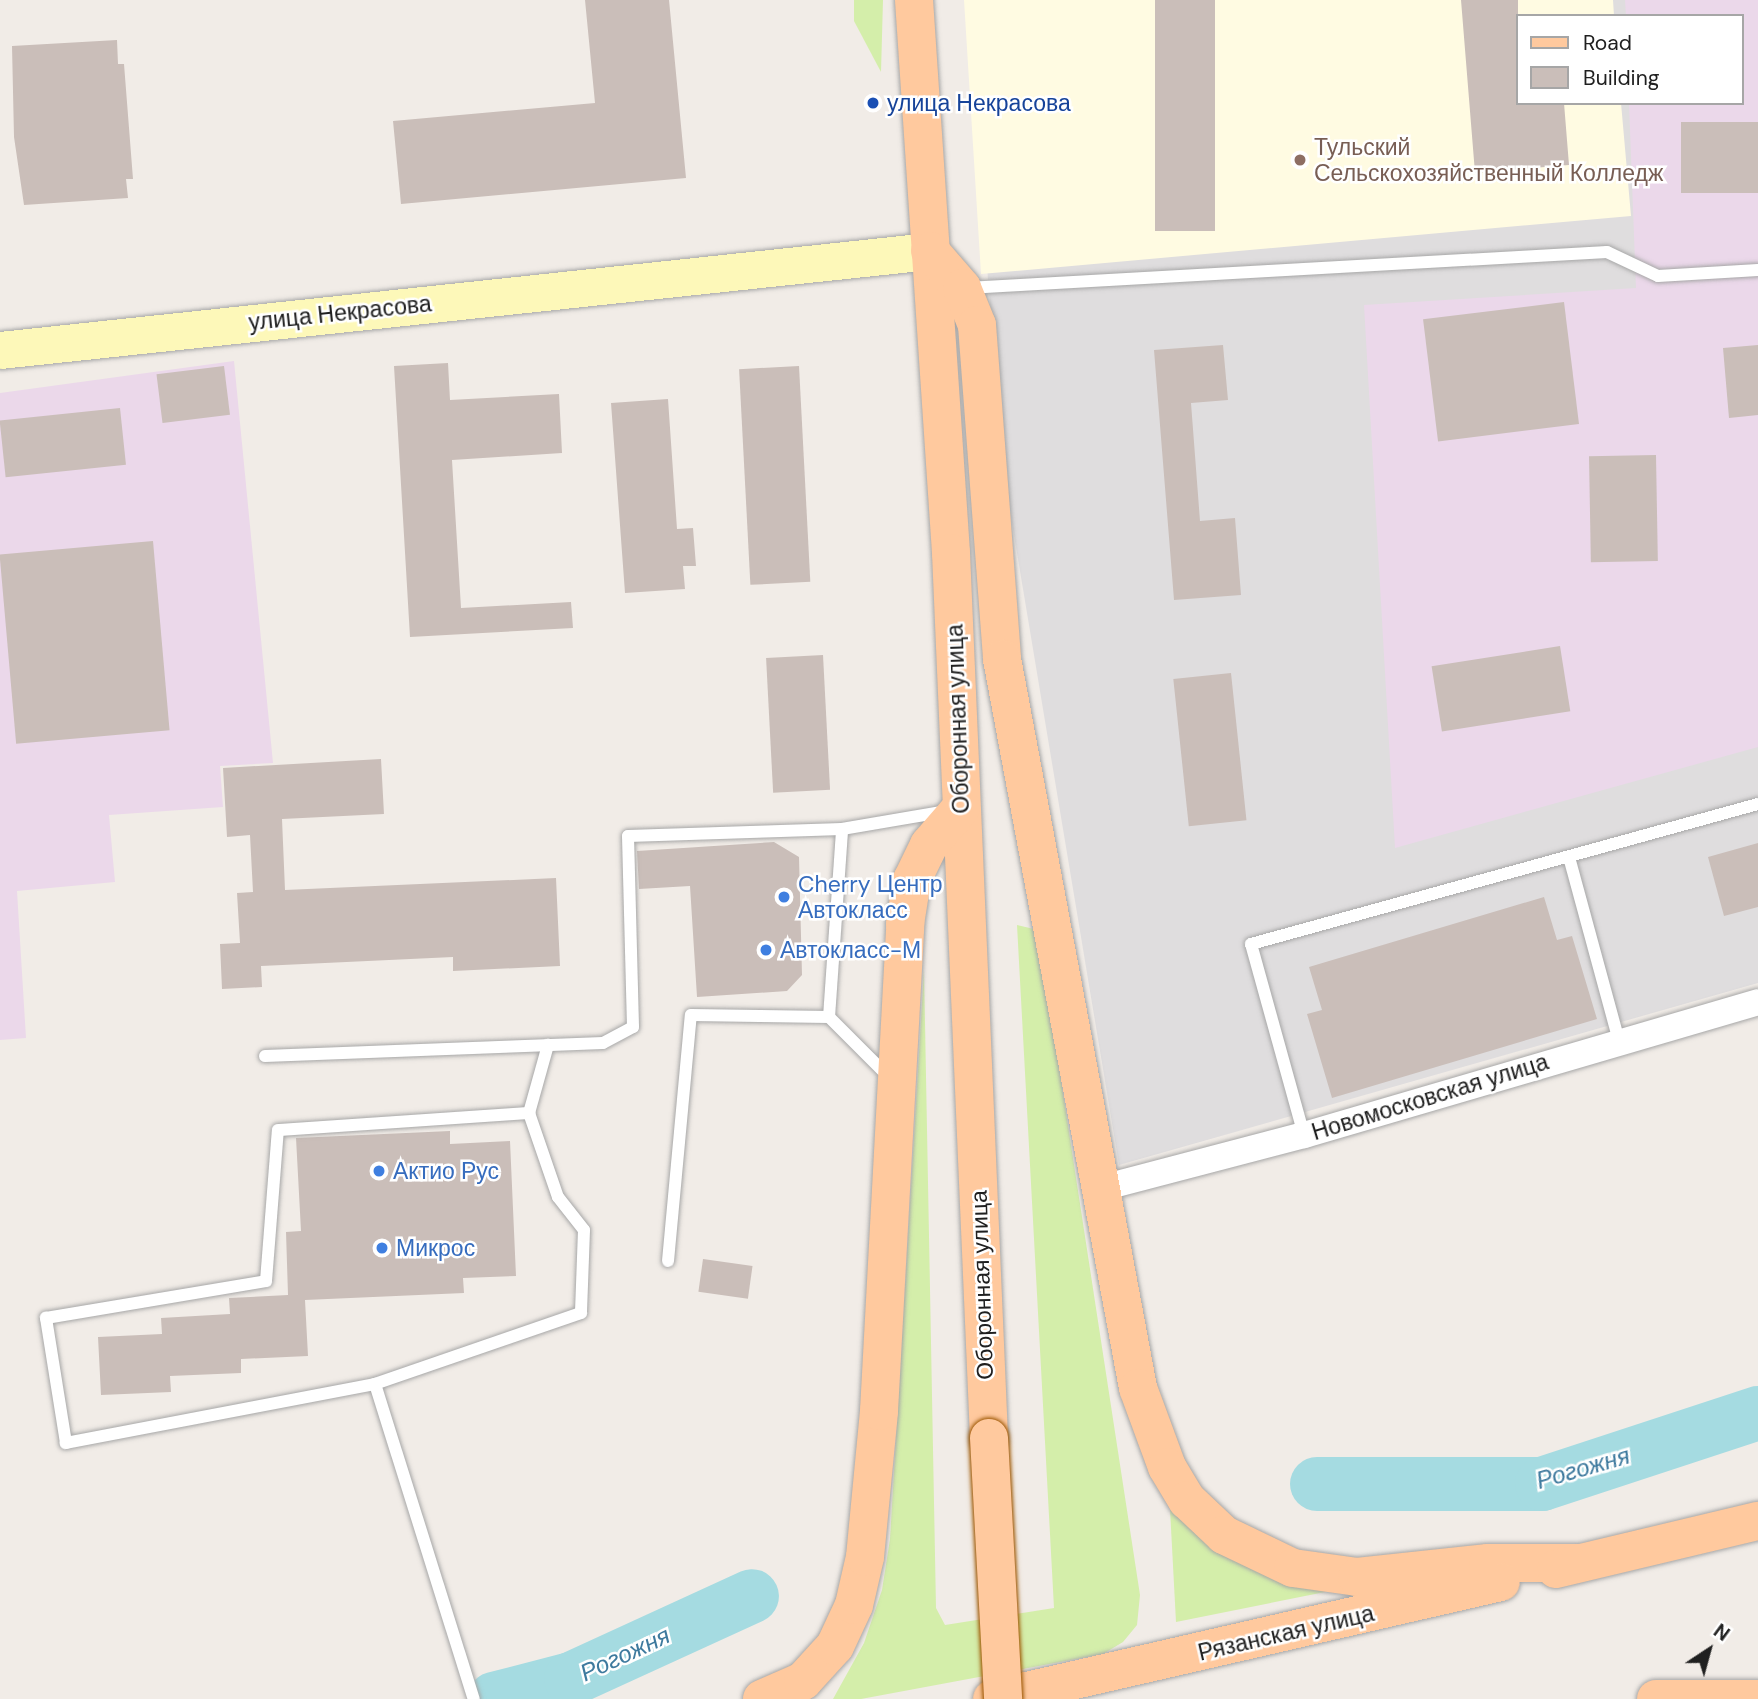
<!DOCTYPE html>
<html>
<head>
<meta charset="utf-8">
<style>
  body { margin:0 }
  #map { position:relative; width:1758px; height:1699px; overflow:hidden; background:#f1ece7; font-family:"DM Sans",sans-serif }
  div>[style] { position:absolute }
  .residential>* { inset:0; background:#dfddde }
  .industrial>* { inset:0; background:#ebd8ea }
  .education>* { inset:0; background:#fffbe2 }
  .grass>* { inset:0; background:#d4eeaa }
  .river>* { height:54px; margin:-27px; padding:0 27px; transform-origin:27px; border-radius:27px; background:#a5dbe1 }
  .building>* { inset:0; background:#cabeb9; transform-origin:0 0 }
  .roads { filter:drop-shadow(0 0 2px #a7a7a7) drop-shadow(0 0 2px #a7a7a7) }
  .lane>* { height:12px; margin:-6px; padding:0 6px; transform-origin:6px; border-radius:6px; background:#fff }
  .street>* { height:26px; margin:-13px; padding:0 13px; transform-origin:13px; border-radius:13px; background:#fff }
  .secondary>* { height:37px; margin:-18.5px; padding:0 18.5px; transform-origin:18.5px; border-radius:18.5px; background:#fdf8b9 }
  .primary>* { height:38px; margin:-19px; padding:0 19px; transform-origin:19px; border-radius:19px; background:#ffc99e }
  .bridges { filter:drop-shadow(0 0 2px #9d5600) drop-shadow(0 0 2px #9d5600) }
  .primary-bridge>* { height:38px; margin:-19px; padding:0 19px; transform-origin:19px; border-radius:19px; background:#ffc99e }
  .dots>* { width:19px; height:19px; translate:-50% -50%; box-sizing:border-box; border:4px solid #fff; border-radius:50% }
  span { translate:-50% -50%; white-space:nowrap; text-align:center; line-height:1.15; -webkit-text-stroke:5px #fff; paint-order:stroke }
  .transit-label { font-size:23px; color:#164399 }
  .left { translate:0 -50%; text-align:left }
  .education-label { font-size:23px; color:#785e54 }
  .street-label { font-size:23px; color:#202020 }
  .shop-label { font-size:23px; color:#366cbe }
  .water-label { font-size:24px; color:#3e7a9e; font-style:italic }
  .legend { position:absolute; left:1516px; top:14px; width:228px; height:91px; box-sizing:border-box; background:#fff; border:2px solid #a6a6a6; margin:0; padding:9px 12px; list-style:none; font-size:21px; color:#202020 }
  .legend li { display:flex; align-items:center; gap:14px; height:35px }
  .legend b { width:35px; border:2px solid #a6a6a6 }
  .north { position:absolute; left:1674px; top:1615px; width:70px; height:70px; -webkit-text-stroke:5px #fff; paint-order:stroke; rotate:36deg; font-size:19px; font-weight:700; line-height:28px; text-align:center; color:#202020 }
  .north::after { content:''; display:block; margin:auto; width:24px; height:32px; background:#202020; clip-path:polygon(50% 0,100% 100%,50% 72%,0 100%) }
</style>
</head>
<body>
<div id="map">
  <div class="residential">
    <div style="clip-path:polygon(evenodd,966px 0,1758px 0,1758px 983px,1119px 1165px,1003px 469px,966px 0,1518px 16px,1742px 16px,1742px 103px,1518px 103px,1518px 16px)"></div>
  </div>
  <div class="industrial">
    <div style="clip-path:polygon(1625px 0,1758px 0,1758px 747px,1395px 848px,1364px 305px,1636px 288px,1629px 103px,1742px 103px,1742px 16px,1626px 16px)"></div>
    <div style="clip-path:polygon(234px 361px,273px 763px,220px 766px,223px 807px,109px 815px,115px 882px,17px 891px,26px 1038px,0 1040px,0 393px)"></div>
  </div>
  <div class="education">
    <div style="clip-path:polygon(964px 0,1613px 0,1614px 16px,1518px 16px,1518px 103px,1621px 103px,1631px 216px,981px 274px)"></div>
  </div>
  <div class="grass">
    <div style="clip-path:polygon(854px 0,883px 0,881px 72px,854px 21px)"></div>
    <div style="clip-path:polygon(1017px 925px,1038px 930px,1140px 1595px,1137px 1625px,1123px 1642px,1103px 1654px,861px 1699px,833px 1699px,864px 1643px,882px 1590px,890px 1539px,924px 969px,936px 1608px,945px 1625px,1054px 1608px)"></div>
    <div style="clip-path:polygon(1170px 1509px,1325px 1590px,1325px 1592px,1176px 1622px)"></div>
  </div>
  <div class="river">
    <div style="left:1317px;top:1484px;width:225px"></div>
    <div style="left:1542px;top:1484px;width:227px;rotate:-18.2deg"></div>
    <div style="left:494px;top:1699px;width:80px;rotate:-14.6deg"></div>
    <div style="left:571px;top:1679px;width:199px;rotate:-24.6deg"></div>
  </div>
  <div class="building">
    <div style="clip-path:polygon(585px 0,669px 0,686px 178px,401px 204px,393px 121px,595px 103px)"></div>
    <div style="left:1155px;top:0;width:60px;height:231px"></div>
    <div style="clip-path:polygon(1461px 0,1518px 0,1518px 103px,1564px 103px,1569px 165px,1475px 173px)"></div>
    <div style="clip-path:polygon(117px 40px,118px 64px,124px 64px,133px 179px,126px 179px,128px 198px,24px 205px,14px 137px,12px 46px)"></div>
    <div style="left:1758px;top:122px;width:71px;height:77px;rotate:90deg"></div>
    <div style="left:1564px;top:302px;width:123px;height:142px;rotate:83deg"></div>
    <div style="clip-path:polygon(1223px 345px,1228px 400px,1191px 403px,1200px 521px,1235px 518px,1241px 595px,1174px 600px,1154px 350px)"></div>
    <div style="clip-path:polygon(1758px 345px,1758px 415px,1729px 418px,1723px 348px)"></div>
    <div style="clip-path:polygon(448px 363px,450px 400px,559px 394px,562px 453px,452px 460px,461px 608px,571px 602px,573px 628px,410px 637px,394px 366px)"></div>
    <div style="left:224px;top:366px;width:49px;height:68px;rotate:83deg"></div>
    <div style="left:799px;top:366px;width:216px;height:60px;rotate:87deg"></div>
    <div style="clip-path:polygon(668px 399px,677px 529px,693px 528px,696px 566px,683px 566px,685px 589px,625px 593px,611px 403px)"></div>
    <div style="left:120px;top:408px;width:57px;height:121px;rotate:84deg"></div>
    <div style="left:1656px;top:455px;width:106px;height:67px;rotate:89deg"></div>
    <div style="left:153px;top:541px;width:190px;height:154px;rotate:85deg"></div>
    <div style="left:1560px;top:646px;width:66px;height:130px;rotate:81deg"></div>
    <div style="left:823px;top:655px;width:135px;height:57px;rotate:87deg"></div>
    <div style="left:1231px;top:673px;width:148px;height:58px;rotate:84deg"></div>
    <div style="clip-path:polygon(381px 759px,384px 814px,282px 819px,285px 890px,556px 878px,560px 966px,453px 971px,453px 957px,261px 966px,262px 987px,222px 989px,220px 944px,240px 943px,237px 893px,253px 892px,250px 835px,227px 837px,223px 768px)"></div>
    <div style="clip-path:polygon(774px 842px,799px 857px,802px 975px,787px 991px,697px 997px,690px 886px,639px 889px,637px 851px)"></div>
    <div style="clip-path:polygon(1758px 843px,1758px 907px,1724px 916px,1708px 857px)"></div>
    <div style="clip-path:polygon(1544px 897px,1557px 940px,1572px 936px,1597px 1019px,1332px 1098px,1307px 1014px,1322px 1010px,1309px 967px)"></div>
    <div style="clip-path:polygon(450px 1131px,450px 1144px,510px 1141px,516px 1276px,463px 1278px,464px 1293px,305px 1300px,308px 1356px,241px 1359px,241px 1373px,170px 1376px,171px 1392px,101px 1395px,98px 1337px,162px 1334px,161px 1318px,230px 1314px,229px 1298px,288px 1295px,286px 1232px,301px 1231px,296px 1138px)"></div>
    <div style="left:703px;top:1259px;width:50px;height:33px;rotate:8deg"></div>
  </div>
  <div class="roads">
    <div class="lane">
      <div style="left:967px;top:288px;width:641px;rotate:-3.22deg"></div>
      <div style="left:1607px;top:252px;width:56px;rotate:25.2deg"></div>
      <div style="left:1658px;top:276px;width:100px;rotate:-3.4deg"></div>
      <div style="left:1569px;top:857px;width:191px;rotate:74.8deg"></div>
      <div style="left:829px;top:1017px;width:188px;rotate:-86deg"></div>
      <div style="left:265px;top:1056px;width:338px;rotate:-2.2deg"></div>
      <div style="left:603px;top:1043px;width:34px;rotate:-28deg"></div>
      <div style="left:633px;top:1027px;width:191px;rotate:-91.5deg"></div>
      <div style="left:628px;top:836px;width:214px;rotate:-1.9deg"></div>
      <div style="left:842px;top:829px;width:107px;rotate:-9.7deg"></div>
      <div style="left:529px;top:1113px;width:71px;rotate:-74.4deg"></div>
      <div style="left:1304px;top:1135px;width:198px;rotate:-105.5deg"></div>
      <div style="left:1251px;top:944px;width:526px;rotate:-15.44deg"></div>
      <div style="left:668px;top:1261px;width:247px;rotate:-84.7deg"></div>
      <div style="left:691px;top:1015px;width:138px;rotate:0.8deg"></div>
      <div style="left:829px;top:1017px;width:83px;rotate:45deg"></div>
      <div style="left:375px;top:1384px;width:315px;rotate:169.2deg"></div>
      <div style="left:66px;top:1443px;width:127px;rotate:-99.1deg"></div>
      <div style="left:46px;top:1318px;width:223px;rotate:-9.5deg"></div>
      <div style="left:266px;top:1281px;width:151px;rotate:-85.5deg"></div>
      <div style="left:278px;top:1130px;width:252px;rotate:-3.9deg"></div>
      <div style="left:529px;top:1113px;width:89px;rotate:71deg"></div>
      <div style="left:558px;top:1197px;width:42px;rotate:51.8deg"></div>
      <div style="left:584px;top:1230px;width:83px;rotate:92.1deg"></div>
      <div style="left:581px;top:1313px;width:218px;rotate:161deg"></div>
      <div style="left:375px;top:1384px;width:330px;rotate:72.6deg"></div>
    </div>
    <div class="street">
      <div style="left:1102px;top:1188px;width:209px;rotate:-14.7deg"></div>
      <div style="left:1304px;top:1135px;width:473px;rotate:-16.3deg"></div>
    </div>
    <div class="secondary">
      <div style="left:0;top:350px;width:935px;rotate:-6.08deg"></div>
    </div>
    <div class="primary">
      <div style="left:914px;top:0;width:554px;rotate:86.17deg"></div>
      <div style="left:951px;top:553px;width:886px;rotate:87.54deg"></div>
      <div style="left:930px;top:251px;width:49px;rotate:49.1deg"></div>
      <div style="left:962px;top:288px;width:40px;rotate:68deg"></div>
      <div style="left:977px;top:325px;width:335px;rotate:85.7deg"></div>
      <div style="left:1002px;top:659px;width:742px;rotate:79.43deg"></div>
      <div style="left:1138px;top:1388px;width:84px;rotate:69.8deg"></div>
      <div style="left:1167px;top:1467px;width:39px;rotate:59deg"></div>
      <div style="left:1187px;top:1500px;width:51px;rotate:43.4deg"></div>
      <div style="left:1224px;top:1535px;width:76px;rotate:25.6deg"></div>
      <div style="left:1293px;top:1568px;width:65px;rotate:8deg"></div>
      <div style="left:1357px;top:1577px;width:132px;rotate:-6.1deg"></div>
      <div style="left:1488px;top:1563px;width:91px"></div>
      <div style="left:1556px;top:1569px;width:208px;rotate:-13.4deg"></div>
      <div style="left:762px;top:1699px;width:45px;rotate:-23.7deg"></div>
      <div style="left:803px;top:1681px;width:47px;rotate:-47.6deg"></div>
      <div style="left:835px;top:1646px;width:45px;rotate:-65.1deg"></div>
      <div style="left:854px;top:1605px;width:49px;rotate:-77.1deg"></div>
      <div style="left:865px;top:1557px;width:147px;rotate:-84.5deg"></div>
      <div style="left:879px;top:1411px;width:488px;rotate:-86.9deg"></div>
      <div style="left:905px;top:924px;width:45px;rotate:-81deg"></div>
      <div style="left:912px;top:880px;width:39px;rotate:-64deg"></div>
      <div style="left:929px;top:845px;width:49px;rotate:-49.1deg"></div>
      <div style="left:992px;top:1699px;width:522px;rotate:-12.95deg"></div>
      <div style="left:1656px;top:1699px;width:102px"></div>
    </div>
  </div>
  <div class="bridges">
    <div class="primary-bridge">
      <div style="left:989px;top:1438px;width:261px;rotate:86.9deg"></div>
    </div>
  </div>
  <div class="dots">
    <div style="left:873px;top:103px;background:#1a4fb4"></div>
    <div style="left:1300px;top:160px;background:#8d6e63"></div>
    <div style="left:784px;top:897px;background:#3f7fe0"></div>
    <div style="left:766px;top:950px;background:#3f7fe0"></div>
    <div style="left:379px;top:1171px;background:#3f7fe0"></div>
    <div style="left:382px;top:1248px;background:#3f7fe0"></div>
  </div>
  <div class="transit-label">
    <span class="left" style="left:887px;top:103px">улица Некрасова</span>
  </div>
  <div class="education-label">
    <span class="left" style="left:1314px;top:160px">Тульский<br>Сельскохозяйственный Колледж</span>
  </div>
  <div class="street-label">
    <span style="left:340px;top:313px;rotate:-6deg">улица Некрасова</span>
    <span style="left:958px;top:719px;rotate:-92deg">Оборонная улица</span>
    <span style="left:1430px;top:1097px;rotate:-17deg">Новомосковская улица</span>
    <span style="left:982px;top:1285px;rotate:-92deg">Оборонная улица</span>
    <span style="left:1286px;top:1633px;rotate:-13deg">Рязанская улица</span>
  </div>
  <div class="shop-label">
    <span class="left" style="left:798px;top:897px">Cherry Центр<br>Автокласс</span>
    <span class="left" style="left:780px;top:950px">Автокласс-М</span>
    <span class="left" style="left:393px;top:1171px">Актио Рус</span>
    <span class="left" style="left:396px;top:1248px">Микрос</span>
  </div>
  <div class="water-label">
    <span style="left:1583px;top:1468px;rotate:-16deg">Рогожня</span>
    <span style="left:625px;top:1654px;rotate:-25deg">Рогожня</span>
  </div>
  <ul class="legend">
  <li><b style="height:9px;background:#ffc99e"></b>Road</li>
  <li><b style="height:19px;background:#cabeb9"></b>Building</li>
  </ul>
  <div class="north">N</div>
</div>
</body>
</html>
